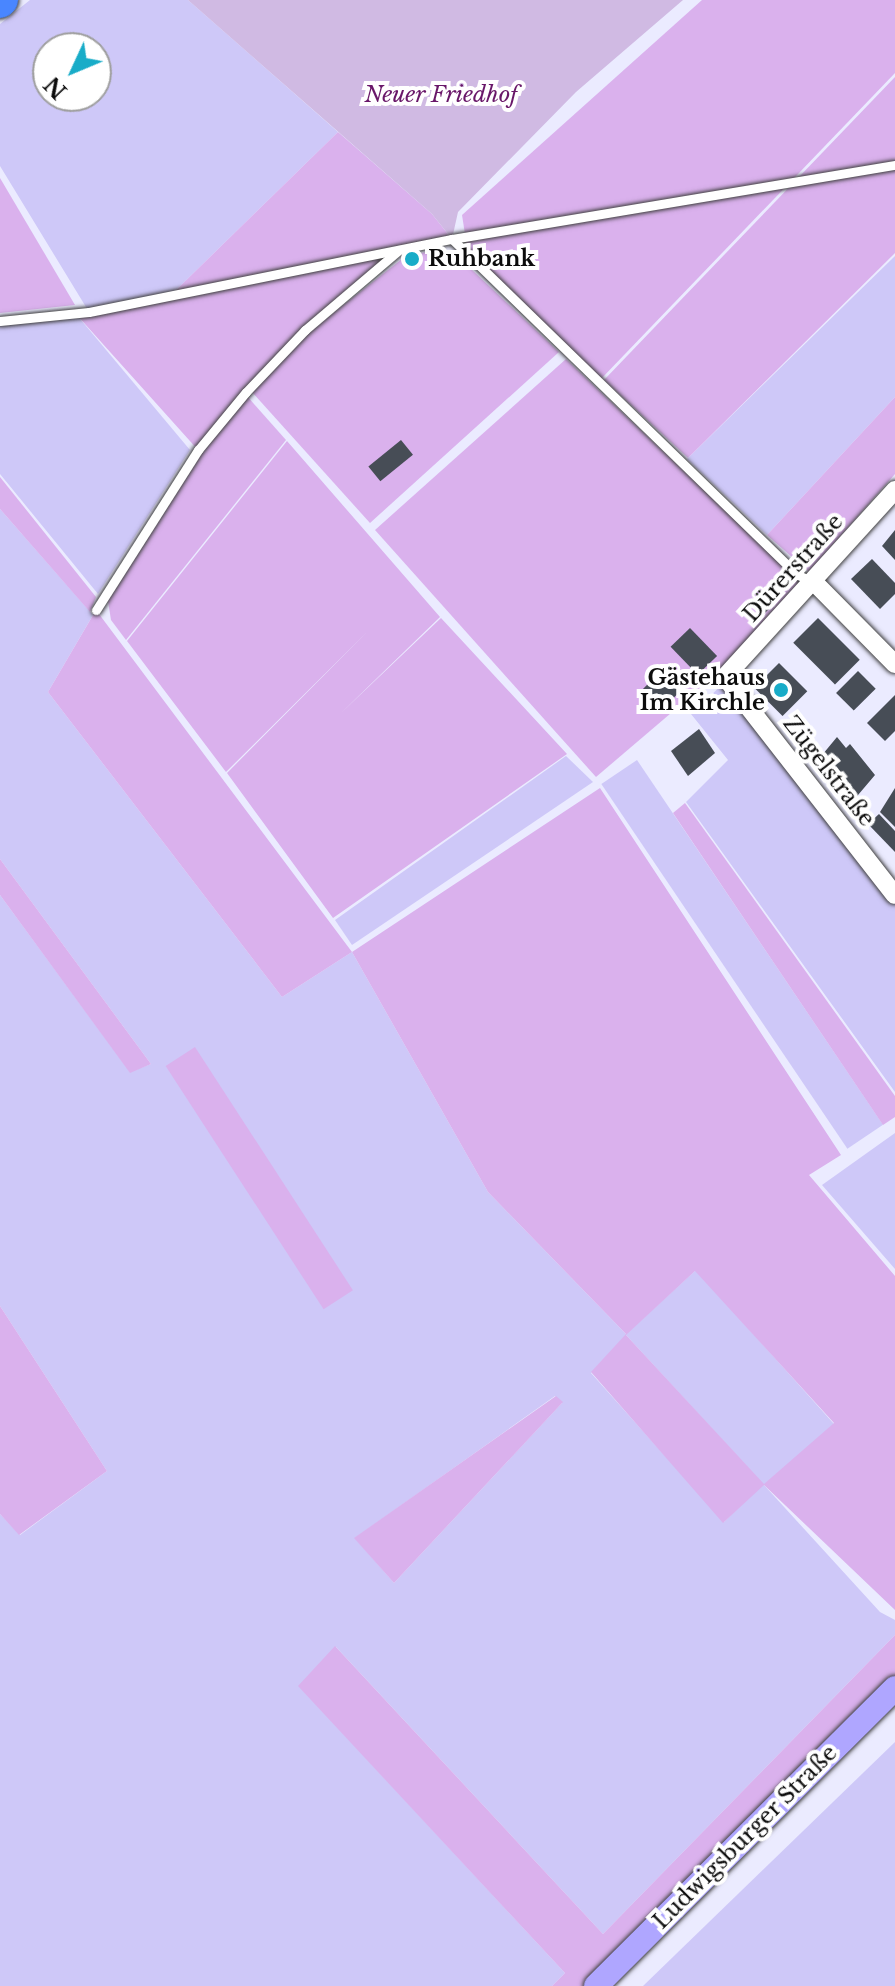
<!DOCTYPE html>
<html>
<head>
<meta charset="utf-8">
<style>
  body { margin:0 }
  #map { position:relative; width:895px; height:1986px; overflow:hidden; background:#ebebff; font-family:"Libre Baskerville",serif }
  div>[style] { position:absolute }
  .farmland>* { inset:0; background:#cec8f8; transform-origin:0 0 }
  .green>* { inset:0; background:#dab1ed; transform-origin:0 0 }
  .cemetery>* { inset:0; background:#d0bae3 }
  .building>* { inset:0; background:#474d56; transform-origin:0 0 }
  .roads { filter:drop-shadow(0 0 2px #3f3f3f) drop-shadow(0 0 2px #3f3f3f) }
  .lane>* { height:9px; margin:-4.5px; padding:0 4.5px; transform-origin:4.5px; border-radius:4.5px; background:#fff }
  .street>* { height:18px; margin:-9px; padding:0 9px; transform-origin:9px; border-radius:9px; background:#fff }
  .secondary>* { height:24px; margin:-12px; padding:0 12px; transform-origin:12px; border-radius:12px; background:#afa6ff }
  .highway>* { height:32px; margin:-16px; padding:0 16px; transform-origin:16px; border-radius:16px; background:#4986ff }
  .dots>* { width:22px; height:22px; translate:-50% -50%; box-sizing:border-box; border:4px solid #fff; border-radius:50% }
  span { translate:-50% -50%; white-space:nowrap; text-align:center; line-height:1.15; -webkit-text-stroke:8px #fff; paint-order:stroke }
  .park-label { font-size:22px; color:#691769; font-style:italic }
  .poi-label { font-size:22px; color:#0c0c0c; font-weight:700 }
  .left { translate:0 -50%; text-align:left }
  .right { translate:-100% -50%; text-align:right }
  .street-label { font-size:22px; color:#0c0c0c }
  .north { position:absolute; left:32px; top:32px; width:80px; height:80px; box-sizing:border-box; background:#fff; border:2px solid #9e9e9e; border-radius:50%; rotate:226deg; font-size:22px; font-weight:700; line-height:32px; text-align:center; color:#0c0c0c }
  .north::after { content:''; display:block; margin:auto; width:28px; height:36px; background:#18acc8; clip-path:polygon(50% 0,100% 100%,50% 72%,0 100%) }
</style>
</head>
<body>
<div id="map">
  <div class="farmland">
    <div style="clip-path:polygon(evenodd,30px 0,188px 0,338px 132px,171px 295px,89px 312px,0 166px,0 24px,30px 0,48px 48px,96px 48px,96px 96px,48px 96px,48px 48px)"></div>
    <div style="clip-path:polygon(895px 256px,895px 397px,767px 535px,687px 459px)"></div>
    <div style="clip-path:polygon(76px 314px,190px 450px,98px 594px,0 474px,0 323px)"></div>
    <div style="clip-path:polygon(evenodd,0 509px,93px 615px,48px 692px,282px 997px,352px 952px,488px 1192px,626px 1334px,696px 1270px,834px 1424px,764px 1485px,880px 1612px,895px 1620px,895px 1635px,603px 1934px,336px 1647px,299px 1686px,565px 1973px,552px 1986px,0 1986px,0 1514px,20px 1535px,107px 1471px,0 1306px,0 895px,130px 1072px,151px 1064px,0 859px,0 509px,626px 1335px,763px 1484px,724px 1522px,591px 1373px,626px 1335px,0 509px,555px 1396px,562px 1403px,394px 1583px,355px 1538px,555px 1396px)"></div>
    <div style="clip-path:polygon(725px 682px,895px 901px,895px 1092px,686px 802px,728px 760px,691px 714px)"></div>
    <div style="clip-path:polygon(566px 756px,593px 782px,352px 945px,335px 920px)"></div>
    <div style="left:637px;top:760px;width:440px;height:43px;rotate:56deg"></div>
    <div style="clip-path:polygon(895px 1133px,895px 1269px,822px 1185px)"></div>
    <div style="clip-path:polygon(895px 1742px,895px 1986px,643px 1986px)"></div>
  </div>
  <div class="green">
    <div style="clip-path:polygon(702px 0,895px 0,895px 73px,601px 379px,467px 247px,462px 215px)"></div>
    <div style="clip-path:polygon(895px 77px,895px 253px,688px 458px,604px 380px)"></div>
    <div style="clip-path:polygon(338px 132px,432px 214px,452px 239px,399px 250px,305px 330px,198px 450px,76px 314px,171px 295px)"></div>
    <div style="clip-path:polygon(0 178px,75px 305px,0 313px)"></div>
    <div style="clip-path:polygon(435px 249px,452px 251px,559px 352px,370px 523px,252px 392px,309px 332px,402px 259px)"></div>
    <div style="clip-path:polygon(566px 359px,800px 582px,718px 673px,596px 777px,375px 530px)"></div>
    <div style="clip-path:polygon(247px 396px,286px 440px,126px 640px,111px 620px,108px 601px,201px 455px)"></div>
    <div style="clip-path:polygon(895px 397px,895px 474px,809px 572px,767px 535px)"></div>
    <div style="clip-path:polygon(287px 441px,440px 617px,340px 714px,441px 618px,567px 754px,333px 918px,227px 773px,367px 632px,226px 772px,127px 641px)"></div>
    <div style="clip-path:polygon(0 477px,96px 597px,90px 612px,0 509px)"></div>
    <div style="clip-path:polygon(evenodd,96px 610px,352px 952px,600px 788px,841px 1155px,809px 1175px,895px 1276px,895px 1610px,764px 1485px,723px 1523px,591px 1372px,626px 1334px,488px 1192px,352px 952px,282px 997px,48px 692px,96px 610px,695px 1271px,834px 1423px,764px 1484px,626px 1335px,695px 1271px)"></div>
    <div style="clip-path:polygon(685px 803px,895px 1096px,895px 1117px,883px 1125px,673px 813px)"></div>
    <div style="clip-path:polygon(0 859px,151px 1064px,130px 1073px,0 895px)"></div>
    <div style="left:195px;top:1047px;width:290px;height:35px;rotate:57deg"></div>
    <div style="clip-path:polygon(0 1306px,107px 1471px,19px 1535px,0 1514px)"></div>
    <div style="clip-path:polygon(556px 1396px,563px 1402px,394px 1583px,354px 1538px)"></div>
    <div style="clip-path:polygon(895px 1635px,895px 1688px,596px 1986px,552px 1986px,565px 1973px,298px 1686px,335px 1646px,603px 1934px)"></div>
  </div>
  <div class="cemetery">
    <div style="clip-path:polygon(188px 0,683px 0,576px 92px,458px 212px,452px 239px,432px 214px)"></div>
  </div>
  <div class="building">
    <div style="left:401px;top:440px;width:19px;height:42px;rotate:51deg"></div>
    <div style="clip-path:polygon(895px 530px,895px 560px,882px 546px)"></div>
    <div style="clip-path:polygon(872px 559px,895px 583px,895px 594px,880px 609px,851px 579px)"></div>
    <div style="left:767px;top:587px;width:17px;height:23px;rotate:45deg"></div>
    <div style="left:818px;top:618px;width:59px;height:35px;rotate:45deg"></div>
    <div style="left:690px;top:628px;width:39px;height:27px;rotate:46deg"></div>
    <div style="left:779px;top:663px;width:40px;height:35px;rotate:45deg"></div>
    <div style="left:668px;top:664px;width:28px;height:40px;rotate:45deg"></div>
    <div style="left:858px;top:671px;width:25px;height:31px;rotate:45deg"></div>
    <div style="clip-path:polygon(895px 695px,895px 731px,885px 741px,867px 723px)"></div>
    <div style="clip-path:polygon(699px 729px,715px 753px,688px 776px,671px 751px)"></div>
    <div style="clip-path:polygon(837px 737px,846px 748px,850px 744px,875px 775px,847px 808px,813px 766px)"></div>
    <div style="clip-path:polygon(895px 788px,895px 827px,880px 812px)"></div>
    <div style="clip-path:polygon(879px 814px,895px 831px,895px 852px,868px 824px)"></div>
  </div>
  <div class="roads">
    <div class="lane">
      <div style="left:452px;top:239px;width:482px;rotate:44.2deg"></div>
      <div style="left:798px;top:575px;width:17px;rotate:24deg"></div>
      <div style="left:0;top:321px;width:89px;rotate:-5.8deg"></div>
      <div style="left:89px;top:312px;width:370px;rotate:-11.4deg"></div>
      <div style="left:452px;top:239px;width:449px;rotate:-9.5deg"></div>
      <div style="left:96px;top:610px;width:190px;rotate:-57.5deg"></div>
      <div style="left:198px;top:450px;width:75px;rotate:-50.4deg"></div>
      <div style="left:246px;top:392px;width:86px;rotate:-46.4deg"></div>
      <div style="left:305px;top:330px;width:123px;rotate:-40.4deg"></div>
    </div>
    <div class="street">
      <div style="left:895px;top:490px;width:253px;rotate:132.3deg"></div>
      <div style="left:725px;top:677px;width:276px;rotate:52.1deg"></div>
      <div style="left:814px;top:582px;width:115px;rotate:45.4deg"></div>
    </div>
    <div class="secondary">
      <div style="left:596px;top:1986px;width:422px;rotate:-44.9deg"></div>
    </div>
    <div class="highway">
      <div style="left:0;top:2px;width:3px;rotate:-45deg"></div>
    </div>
  </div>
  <div class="dots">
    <div style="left:412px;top:259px;background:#18acc8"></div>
    <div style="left:781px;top:690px;background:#18acc8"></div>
  </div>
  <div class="park-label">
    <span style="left:441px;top:95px">Neuer Friedhof</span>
  </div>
  <div class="poi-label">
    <span class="left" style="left:428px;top:259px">Ruhbank</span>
    <span class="right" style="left:765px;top:690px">Gästehaus<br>Im Kirchle</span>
  </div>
  <div class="street-label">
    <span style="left:793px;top:568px;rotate:-48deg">Dürerstraße</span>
    <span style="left:829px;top:771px;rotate:52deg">Zügelstraße</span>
    <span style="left:745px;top:1837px;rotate:-45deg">Ludwigsburger Straße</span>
  </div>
  <div class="north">N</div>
</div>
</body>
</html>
